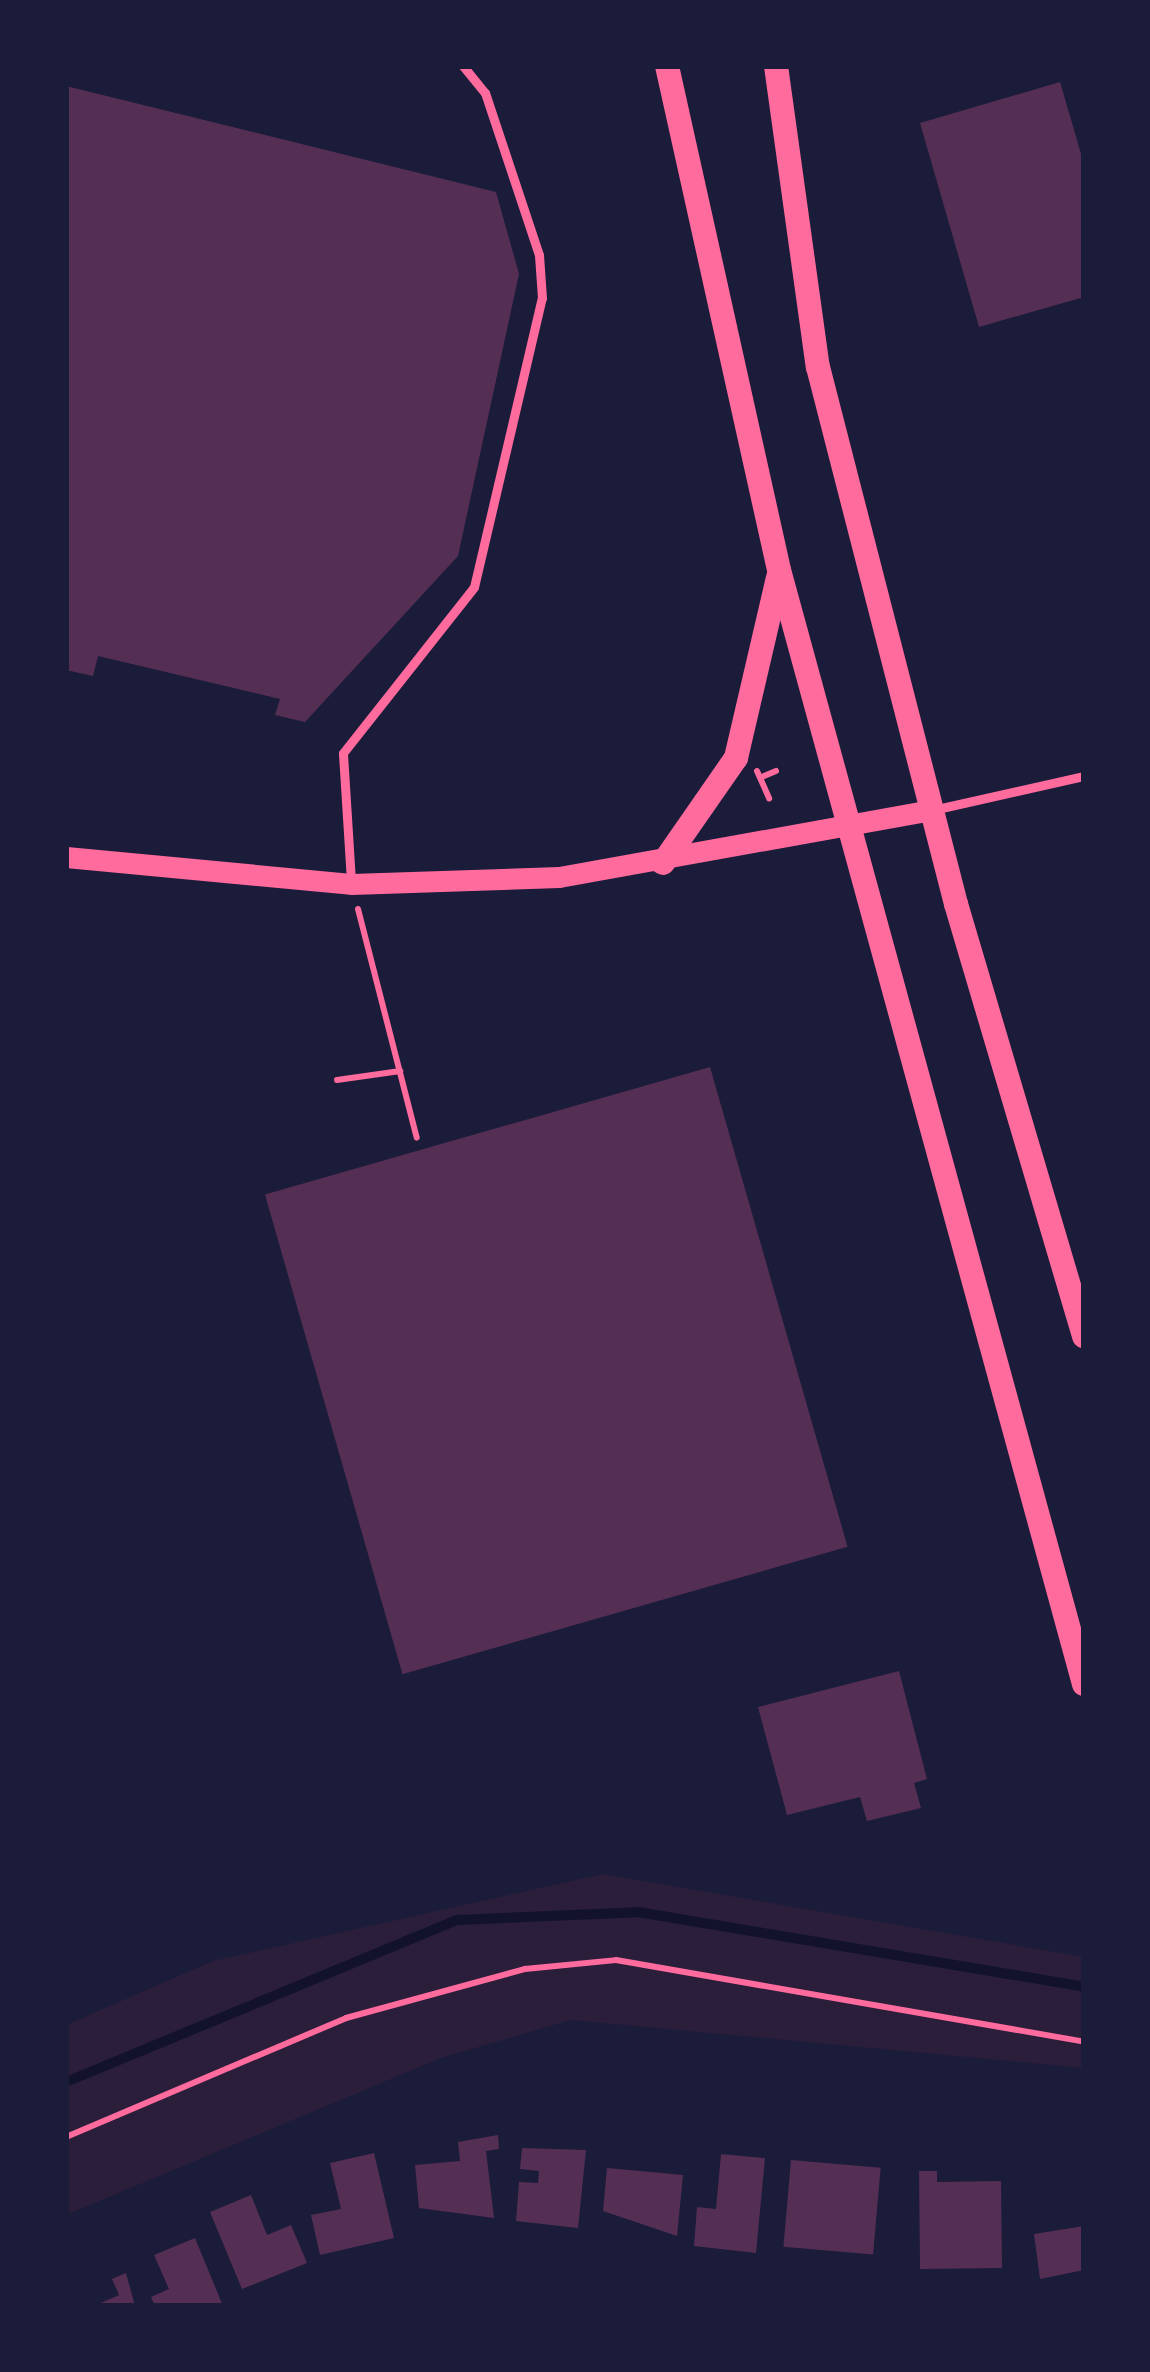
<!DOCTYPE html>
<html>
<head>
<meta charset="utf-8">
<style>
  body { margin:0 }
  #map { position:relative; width:1150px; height:2372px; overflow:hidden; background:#1b1b3a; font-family:"IBM Plex Sans",sans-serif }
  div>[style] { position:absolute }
  .green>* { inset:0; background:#2a1e3b }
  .stream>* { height:10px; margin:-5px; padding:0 5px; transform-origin:5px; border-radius:5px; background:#12122b }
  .building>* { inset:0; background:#542f53; transform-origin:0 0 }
  .path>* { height:6px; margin:-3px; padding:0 3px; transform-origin:3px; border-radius:3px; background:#ff6b9d }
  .service>* { height:9px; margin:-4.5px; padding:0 4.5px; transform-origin:4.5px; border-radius:4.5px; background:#ff6b9d }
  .tertiary>* { height:21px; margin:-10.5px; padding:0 10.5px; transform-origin:10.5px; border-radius:10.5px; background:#ff6b9d }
  .secondary>* { height:24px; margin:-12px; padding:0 12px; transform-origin:12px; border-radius:12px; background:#ff6b9d }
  span { translate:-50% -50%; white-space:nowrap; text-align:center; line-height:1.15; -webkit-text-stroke:9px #1b1b3a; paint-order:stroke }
  .frame { position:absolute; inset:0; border:69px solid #1b1b3a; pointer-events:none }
</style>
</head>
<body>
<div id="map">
  <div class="green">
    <div style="clip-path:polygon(603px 1874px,1084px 1957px,1084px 2068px,571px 2020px,441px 2058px,66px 2215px,66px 2025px,213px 1961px)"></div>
  </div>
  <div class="stream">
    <div style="left:66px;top:2082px;width:424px;rotate:-22.5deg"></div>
    <div style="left:458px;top:1920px;width:180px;rotate:-2.5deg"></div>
    <div style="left:638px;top:1912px;width:452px;rotate:9.5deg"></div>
  </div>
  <div class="building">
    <div style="clip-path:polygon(1060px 82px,1084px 164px,1084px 297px,979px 327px,920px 123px)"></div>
    <div style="clip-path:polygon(66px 86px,496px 192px,519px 274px,458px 556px,305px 722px,275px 715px,280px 699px,98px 656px,93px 676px,66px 670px)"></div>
    <div style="left:710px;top:1067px;width:499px;height:463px;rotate:74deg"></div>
    <div style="clip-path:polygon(899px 1671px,927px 1779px,914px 1783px,921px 1808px,867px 1821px,860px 1797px,787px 1815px,758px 1707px)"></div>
    <div style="clip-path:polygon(498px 2135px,499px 2149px,486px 2151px,494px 2218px,419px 2208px,415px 2165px,460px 2161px,458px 2142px)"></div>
    <div style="clip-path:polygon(522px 2148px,586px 2150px,578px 2228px,516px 2221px,519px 2182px,538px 2183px,539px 2171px,520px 2169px)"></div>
    <div style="clip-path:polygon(374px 2153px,394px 2238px,320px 2255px,311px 2215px,341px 2209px,330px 2163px)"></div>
    <div style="clip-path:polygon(721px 2154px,765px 2158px,756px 2253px,694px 2246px,697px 2207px,716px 2209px)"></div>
    <div style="left:791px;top:2160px;width:90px;height:87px;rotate:5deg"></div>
    <div style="clip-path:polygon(607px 2168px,683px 2175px,677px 2236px,603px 2211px)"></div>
    <div style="clip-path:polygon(919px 2171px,937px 2171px,937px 2182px,1001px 2181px,1002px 2268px,920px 2269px)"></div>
    <div style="clip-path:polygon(251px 2195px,267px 2235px,291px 2225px,307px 2263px,242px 2289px,210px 2212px)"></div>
    <div style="clip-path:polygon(1084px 2226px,1084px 2270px,1040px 2279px,1034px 2234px)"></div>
    <div style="clip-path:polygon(195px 2238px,223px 2306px,155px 2306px,151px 2297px,169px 2289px,154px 2255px)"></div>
    <div style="clip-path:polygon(126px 2273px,135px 2306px,94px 2306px,119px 2295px,112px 2279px)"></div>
  </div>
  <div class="path">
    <div style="left:757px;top:771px;width:30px;rotate:66deg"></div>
    <div style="left:764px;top:776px;width:13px;rotate:-23deg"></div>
    <div style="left:358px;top:909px;width:236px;rotate:75.6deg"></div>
    <div style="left:337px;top:1080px;width:64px;rotate:-8.1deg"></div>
    <div style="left:66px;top:2137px;width:304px;rotate:-23deg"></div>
    <div style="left:346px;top:2018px;width:186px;rotate:-15.3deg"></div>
    <div style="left:525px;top:1969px;width:91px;rotate:-5.6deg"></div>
    <div style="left:616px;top:1960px;width:475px;rotate:9.9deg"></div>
  </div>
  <div class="service">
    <div style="left:937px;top:809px;width:151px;rotate:-12.7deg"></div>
    <div style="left:351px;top:881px;width:128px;rotate:-93.6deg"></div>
    <div style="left:343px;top:753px;width:211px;rotate:-51.7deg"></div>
    <div style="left:474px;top:587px;width:297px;rotate:-76.8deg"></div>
    <div style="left:542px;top:298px;width:43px;rotate:-94deg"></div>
    <div style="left:539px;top:255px;width:171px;rotate:-108.4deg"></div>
    <div style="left:485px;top:93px;width:35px;rotate:-129deg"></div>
  </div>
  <div class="tertiary">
    <div style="left:66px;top:857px;width:286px;rotate:5.4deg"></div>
    <div style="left:351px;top:884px;width:208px;rotate:-1.9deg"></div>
    <div style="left:559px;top:877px;width:379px;rotate:-10.2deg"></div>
  </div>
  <div class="secondary">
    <div style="left:667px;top:66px;width:516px;rotate:77.47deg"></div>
    <div style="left:779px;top:570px;width:1155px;rotate:74.69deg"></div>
    <div style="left:776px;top:66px;width:304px;rotate:82.1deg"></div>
    <div style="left:818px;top:367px;width:554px;rotate:75.59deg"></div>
    <div style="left:956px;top:904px;width:451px;rotate:73.5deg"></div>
    <div style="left:663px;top:863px;width:128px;rotate:-55.2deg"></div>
    <div style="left:736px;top:758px;width:185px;rotate:-76.9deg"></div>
  </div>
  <div class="frame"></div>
</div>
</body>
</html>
